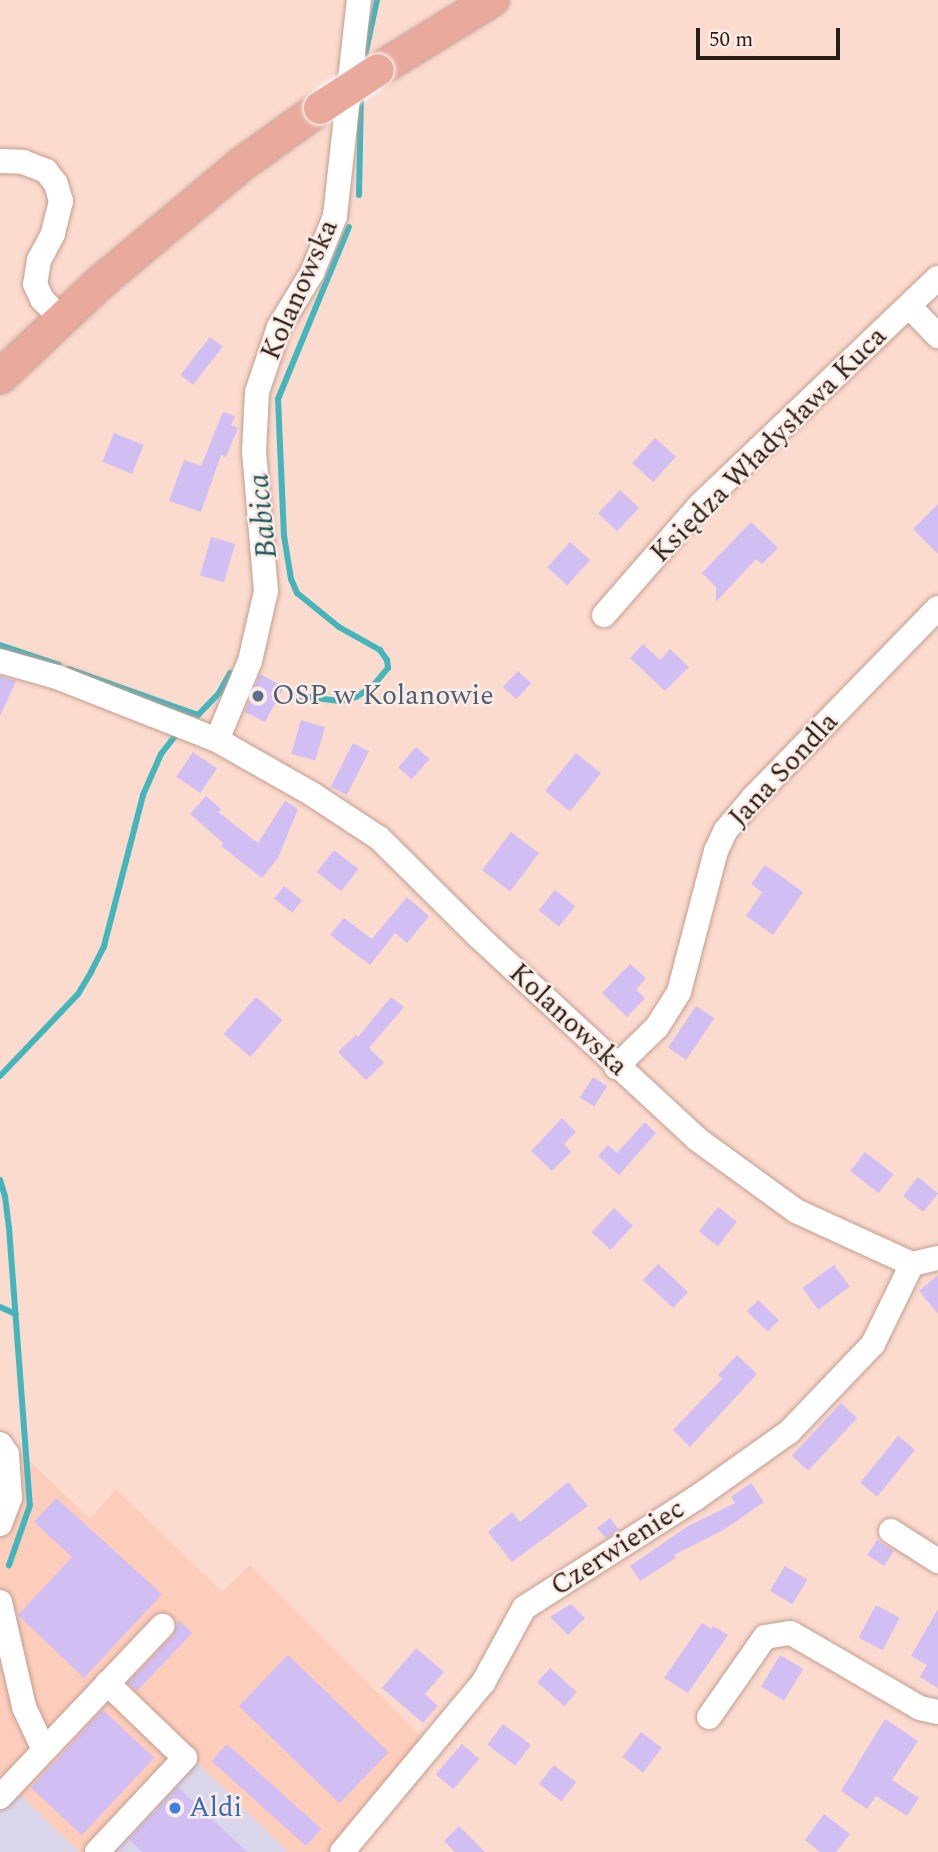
<!DOCTYPE html>
<html>
<head>
<meta charset="utf-8">
<style>
  body { margin:0 }
  #map { position:relative; width:938px; height:1852px; overflow:hidden; background:#fbdbce; font-family:Spectral,serif }
  div>[style] { position:absolute }
  .commercial>* { inset:0; background:#d9d5eb }
  .built>* { inset:0; background:#fdcdbb }
  .stream>* { height:6px; margin:-3px; padding:0 3px; transform-origin:3px; border-radius:3px; background:#45b5bc }
  .building>* { inset:0; background:#d1bef3; transform-origin:0 0 }
  .roads { filter:drop-shadow(0 0 2px #c39d8f) drop-shadow(0 0 2px #c39d8f) }
  .minor>* { height:24px; margin:-12px; padding:0 12px; transform-origin:12px; border-radius:12px; background:#fff }
  .major>* { height:32px; margin:-16px; padding:0 16px; transform-origin:16px; border-radius:16px; background:#e9a99c }
  .bridges { filter:drop-shadow(0 0 2px #fff) drop-shadow(0 0 2px #fff) }
  .major-bridge>* { height:32px; margin:-16px; padding:0 16px; transform-origin:16px; border-radius:16px; background:#e9a99c }
  .dots>* { width:19px; height:19px; translate:-50% -50%; box-sizing:border-box; border:4px solid #fcece6; border-radius:50% }
  span { translate:-50% -50%; white-space:nowrap; text-align:center; line-height:1.15; -webkit-text-stroke:5px #fcece6; paint-order:stroke }
  .street-label { font-size:28px; color:#291b15 }
  .service-label { font-size:28px; color:#4e5e75 }
  .left { translate:0 -50%; text-align:left }
  .shop-label { font-size:28px; color:#366cbe }
  .water-label { font-size:30px; color:#1a595c; font-style:italic }
  .scale { position:absolute; left:696px; top:28px; width:144px; height:32px; box-sizing:border-box; border:4px solid #291b15; border-top:0; padding-left:9px; font-size:21px; line-height:24px; white-space:nowrap; color:#291b15; -webkit-text-stroke:5px #fcece6; paint-order:stroke }
</style>
</head>
<body>
<div id="map">
  <div class="commercial">
    <div style="clip-path:polygon(193px 1758px,288px 1852px,107px 1852px)"></div>
    <div style="clip-path:polygon(0 1775px,79px 1852px,0 1852px)"></div>
  </div>
  <div class="built">
    <div style="clip-path:polygon(0 1433px,90px 1519px,116px 1489px,222px 1592px,250px 1565px,427px 1742px,328px 1852px,288px 1852px,193px 1758px,107px 1852px,79px 1852px,0 1775px)"></div>
  </div>
  <div class="stream">
    <div style="left:364px;top:60px;width:61px;rotate:-77.8deg"></div>
    <div style="left:359px;top:195px;width:100px;rotate:-88.9deg"></div>
    <div style="left:0;top:645px;width:62px;rotate:18.7deg"></div>
    <div style="left:69px;top:669px;width:137px;rotate:19.6deg"></div>
    <div style="left:198px;top:715px;width:30px;rotate:-46deg"></div>
    <div style="left:219px;top:693px;width:23px;rotate:-61deg"></div>
    <div style="left:299px;top:696px;width:41px;rotate:7deg"></div>
    <div style="left:340px;top:701px;width:16px;rotate:-14deg"></div>
    <div style="left:356px;top:697px;width:19px;rotate:-32deg"></div>
    <div style="left:372px;top:687px;width:25px;rotate:-50deg"></div>
    <div style="left:388px;top:668px;width:8px;rotate:-97deg"></div>
    <div style="left:387px;top:660px;width:12px;rotate:-125deg"></div>
    <div style="left:380px;top:650px;width:47px;rotate:-150.7deg"></div>
    <div style="left:339px;top:627px;width:54px;rotate:-141deg"></div>
    <div style="left:297px;top:593px;width:15px;rotate:-113deg"></div>
    <div style="left:291px;top:579px;width:44px;rotate:-99.2deg"></div>
    <div style="left:284px;top:536px;width:137px;rotate:-92.5deg"></div>
    <div style="left:278px;top:399px;width:186px;rotate:-67.6deg"></div>
    <div style="left:0;top:1076px;width:113px;rotate:-46.4deg"></div>
    <div style="left:78px;top:994px;width:26px;rotate:-59deg"></div>
    <div style="left:91px;top:972px;width:29px;rotate:-63deg"></div>
    <div style="left:104px;top:946px;width:156px;rotate:-75.5deg"></div>
    <div style="left:143px;top:795px;width:45px;rotate:-66.3deg"></div>
    <div style="left:161px;top:754px;width:23px;rotate:-52deg"></div>
    <div style="left:0;top:1180px;width:17px;rotate:73deg"></div>
    <div style="left:5px;top:1196px;width:32px;rotate:83deg"></div>
    <div style="left:9px;top:1228px;width:278px;rotate:85.7deg"></div>
    <div style="left:30px;top:1505px;width:64px;rotate:109.3deg"></div>
    <div style="left:0;top:1307px;width:17px;rotate:24deg"></div>
  </div>
  <div class="building">
    <div style="left:210px;top:337px;width:16px;height:48px;rotate:38deg"></div>
    <div style="clip-path:polygon(223px 412px,235px 416px,231px 425px,238px 428px,226px 457px,221px 455px,201px 512px,169px 501px,184px 460px,201px 466px)"></div>
    <div style="left:114px;top:433px;width:32px;height:31px;rotate:22deg"></div>
    <div style="left:655px;top:438px;width:28px;height:34px;rotate:42deg"></div>
    <div style="left:620px;top:490px;width:26px;height:32px;rotate:43deg"></div>
    <div style="clip-path:polygon(938px 504px,938px 554px,913px 529px)"></div>
    <div style="clip-path:polygon(751px 522px,778px 548px,762px 564px,756px 559px,716px 602px,716px 587px,702px 573px)"></div>
    <div style="left:211px;top:537px;width:25px;height:40px;rotate:16deg"></div>
    <div style="left:570px;top:542px;width:27px;height:34px;rotate:42deg"></div>
    <div style="clip-path:polygon(643px 644px,660px 660px,670px 649px,689px 667px,665px 691px,630px 658px)"></div>
    <div style="left:518px;top:671px;width:18px;height:22px;rotate:43deg"></div>
    <div style="clip-path:polygon(260px 674px,284px 687px,265px 722px,245px 712px)"></div>
    <div style="clip-path:polygon(0 676px,16px 681px,0 716px)"></div>
    <div style="left:301px;top:720px;width:25px;height:35px;rotate:16deg"></div>
    <div style="left:353px;top:743px;width:18px;height:49px;rotate:27deg"></div>
    <div style="left:416px;top:747px;width:18px;height:27px;rotate:41deg"></div>
    <div style="left:193px;top:752px;width:29px;height:30px;rotate:34deg"></div>
    <div style="left:576px;top:753px;width:32px;height:49px;rotate:39deg"></div>
    <div style="clip-path:polygon(206px 796px,221px 809px,218px 812px,258px 843px,285px 801px,298px 809px,278px 858px,262px 878px,221px 846px,223px 843px,190px 814px)"></div>
    <div style="left:511px;top:832px;width:35px;height:48px;rotate:37deg"></div>
    <div style="left:334px;top:850px;width:31px;height:28px;rotate:38deg"></div>
    <div style="clip-path:polygon(765px 865px,803px 892px,773px 935px,746px 916px,762px 892px,751px 884px)"></div>
    <div style="left:284px;top:886px;width:23px;height:16px;rotate:38deg"></div>
    <div style="left:555px;top:890px;width:26px;height:26px;rotate:39deg"></div>
    <div style="clip-path:polygon(407px 897px,429px 916px,407px 943px,395px 933px,370px 965px,330px 935px,344px 918px,372px 939px)"></div>
    <div style="clip-path:polygon(630px 964px,646px 978px,636px 990px,645px 998px,627px 1017px,602px 993px)"></div>
    <div style="left:256px;top:997px;width:35px;height:49px;rotate:41deg"></div>
    <div style="clip-path:polygon(391px 997px,404px 1007px,369px 1048px,384px 1063px,366px 1080px,338px 1052px,356px 1035px,358px 1037px)"></div>
    <div style="left:696px;top:1006px;width:22px;height:50px;rotate:34deg"></div>
    <div style="left:593px;top:1077px;width:17px;height:24px;rotate:33deg"></div>
    <div style="clip-path:polygon(562px 1118px,576px 1132px,564px 1144px,571px 1152px,552px 1171px,531px 1151px)"></div>
    <div style="clip-path:polygon(645px 1122px,656px 1133px,619px 1175px,598px 1156px,608px 1145px,617px 1153px)"></div>
    <div style="left:865px;top:1152px;width:36px;height:24px;rotate:38deg"></div>
    <div style="left:918px;top:1177px;width:26px;height:24px;rotate:39deg"></div>
    <div style="left:718px;top:1207px;width:24px;height:31px;rotate:38deg"></div>
    <div style="left:614px;top:1208px;width:26px;height:33px;rotate:43deg"></div>
    <div style="left:658px;top:1264px;width:41px;height:22px;rotate:43deg"></div>
    <div style="left:834px;top:1265px;width:27px;height:39px;rotate:54deg"></div>
    <div style="clip-path:polygon(938px 1275px,938px 1314px,919px 1291px)"></div>
    <div style="left:758px;top:1300px;width:29px;height:16px;rotate:44deg"></div>
    <div style="clip-path:polygon(737px 1355px,757px 1374px,690px 1447px,673px 1430px,722px 1379px,718px 1375px)"></div>
    <div style="left:841px;top:1403px;width:22px;height:72px;rotate:43deg"></div>
    <div style="left:898px;top:1436px;width:22px;height:60px;rotate:39deg"></div>
    <div style="clip-path:polygon(568px 1482px,588px 1506px,512px 1562px,488px 1532px,512px 1512px,520px 1522px)"></div>
    <div style="clip-path:polygon(751px 1483px,764px 1502px,725px 1529px,674px 1555px,676px 1558px,640px 1581px,630px 1566px,688px 1526px,735px 1503px,731px 1497px)"></div>
    <div style="clip-path:polygon(56px 1498px,162px 1594px,84px 1678px,18px 1615px,72px 1557px,34px 1522px)"></div>
    <div style="clip-path:polygon(610px 1518px,619px 1530px,606px 1538px,597px 1528px)"></div>
    <div style="left:877px;top:1540px;width:20px;height:18px;rotate:33deg"></div>
    <div style="left:785px;top:1566px;width:26px;height:29px;rotate:31deg"></div>
    <div style="clip-path:polygon(571px 1604px,585px 1618px,568px 1635px,550px 1617px)"></div>
    <div style="left:876px;top:1605px;width:27px;height:37px;rotate:28deg"></div>
    <div style="clip-path:polygon(938px 1609px,938px 1688px,920px 1677px,927px 1665px,911px 1656px)"></div>
    <div style="clip-path:polygon(179px 1620px,192px 1633px,137px 1691px,128px 1683px,173px 1636px)"></div>
    <div style="clip-path:polygon(702px 1623px,711px 1629px,713px 1626px,728px 1635px,688px 1693px,664px 1678px)"></div>
    <div style="clip-path:polygon(416px 1648px,444px 1672px,425px 1694px,438px 1706px,423px 1723px,382px 1688px)"></div>
    <div style="left:288px;top:1655px;width:140px;height:71px;rotate:44deg"></div>
    <div style="left:780px;top:1655px;width:27px;height:37px;rotate:31deg"></div>
    <div style="left:550px;top:1668px;width:36px;height:19px;rotate:42deg"></div>
    <div style="left:103px;top:1710px;width:70px;height:106px;rotate:43deg"></div>
    <div style="clip-path:polygon(885px 1719px,918px 1741px,892px 1780px,919px 1798px,907px 1816px,876px 1796px,867px 1809px,841px 1791px)"></div>
    <div style="left:503px;top:1724px;width:35px;height:26px;rotate:37deg"></div>
    <div style="left:641px;top:1732px;width:26px;height:31px;rotate:37deg"></div>
    <div style="left:227px;top:1744px;width:127px;height:23px;rotate:42deg"></div>
    <div style="left:462px;top:1744px;width:23px;height:40px;rotate:41deg"></div>
    <div style="left:554px;top:1765px;width:28px;height:24px;rotate:38deg"></div>
    <div style="clip-path:polygon(178px 1787px,247px 1852px,142px 1852px,129px 1839px)"></div>
    <div style="clip-path:polygon(824px 1814px,850px 1834px,836px 1852px,820px 1852px,805px 1840px)"></div>
    <div style="clip-path:polygon(459px 1826px,485px 1852px,455px 1852px,444px 1841px)"></div>
  </div>
  <div class="roads">
    <div class="minor">
      <div style="left:0;top:161px;width:23px;rotate:2deg"></div>
      <div style="left:23px;top:162px;width:25px;rotate:21deg"></div>
      <div style="left:46px;top:171px;width:16px;rotate:52deg"></div>
      <div style="left:56px;top:184px;width:18px;rotate:74deg"></div>
      <div style="left:61px;top:201px;width:34px;rotate:104deg"></div>
      <div style="left:53px;top:234px;width:30px;rotate:118deg"></div>
      <div style="left:39px;top:260px;width:24px;rotate:99deg"></div>
      <div style="left:35px;top:284px;width:17px;rotate:65deg"></div>
      <div style="left:42px;top:299px;width:28px;rotate:46deg"></div>
      <div style="left:909px;top:306px;width:42px;rotate:46deg"></div>
      <div style="left:604px;top:615px;width:145px;rotate:-48.9deg"></div>
      <div style="left:699px;top:506px;width:330px;rotate:-43.7deg"></div>
      <div style="left:0;top:661px;width:59px;rotate:15.7deg"></div>
      <div style="left:57px;top:677px;width:172px;rotate:21.5deg"></div>
      <div style="left:217px;top:740px;width:109px;rotate:29.6deg"></div>
      <div style="left:312px;top:794px;width:80px;rotate:33.3deg"></div>
      <div style="left:379px;top:838px;width:138px;rotate:44.7deg"></div>
      <div style="left:477px;top:935px;width:300px;rotate:42.8deg"></div>
      <div style="left:697px;top:1139px;width:122px;rotate:36deg"></div>
      <div style="left:796px;top:1211px;width:128px;rotate:24.6deg"></div>
      <div style="left:912px;top:1264px;width:27px;rotate:-13deg"></div>
      <div style="left:217px;top:740px;width:86px;rotate:-67.3deg"></div>
      <div style="left:250px;top:661px;width:72px;rotate:-77.1deg"></div>
      <div style="left:266px;top:591px;width:141px;rotate:-94.9deg"></div>
      <div style="left:254px;top:451px;width:59px;rotate:-87.1deg"></div>
      <div style="left:257px;top:392px;width:69px;rotate:-71.3deg"></div>
      <div style="left:279px;top:327px;width:63px;rotate:-58.6deg"></div>
      <div style="left:312px;top:273px;width:61px;rotate:-68deg"></div>
      <div style="left:335px;top:216px;width:217px;rotate:-83.7deg"></div>
      <div style="left:616px;top:1067px;width:57px;rotate:-44.3deg"></div>
      <div style="left:657px;top:1027px;width:41px;rotate:-57.8deg"></div>
      <div style="left:679px;top:992px;width:146px;rotate:-75.3deg"></div>
      <div style="left:716px;top:851px;width:23px;rotate:-65deg"></div>
      <div style="left:726px;top:830px;width:42px;rotate:-49.8deg"></div>
      <div style="left:753px;top:798px;width:265px;rotate:-45.8deg"></div>
      <div style="left:0;top:1444px;width:12px;rotate:55deg"></div>
      <div style="left:7px;top:1454px;width:44px;rotate:86.1deg"></div>
      <div style="left:10px;top:1498px;width:28px;rotate:111deg"></div>
      <div style="left:891px;top:1531px;width:56px;rotate:32.6deg"></div>
      <div style="left:0;top:1602px;width:108px;rotate:77.1deg"></div>
      <div style="left:24px;top:1707px;width:47px;rotate:65.1deg"></div>
      <div style="left:709px;top:1717px;width:98px;rotate:-55deg"></div>
      <div style="left:765px;top:1637px;width:26px;rotate:-9deg"></div>
      <div style="left:791px;top:1633px;width:149px;rotate:30.2deg"></div>
      <div style="left:920px;top:1708px;width:18px;rotate:13deg"></div>
      <div style="left:0;top:1797px;width:236px;rotate:-46.5deg"></div>
      <div style="left:97px;top:1852px;width:129px;rotate:-46.9deg"></div>
      <div style="left:185px;top:1758px;width:108px;rotate:-136.1deg"></div>
      <div style="left:342px;top:1852px;width:220px;rotate:-50.2deg"></div>
      <div style="left:483px;top:1683px;width:85px;rotate:-61.3deg"></div>
      <div style="left:524px;top:1608px;width:204px;rotate:-32.6deg"></div>
      <div style="left:696px;top:1498px;width:114px;rotate:-35.4deg"></div>
      <div style="left:789px;top:1432px;width:122px;rotate:-46.3deg"></div>
      <div style="left:873px;top:1344px;width:89px;rotate:-64deg"></div>
    </div>
    <div class="major">
      <div style="left:378px;top:70px;width:134px;rotate:-31.6deg"></div>
      <div style="left:0;top:377px;width:140px;rotate:-43.3deg"></div>
      <div style="left:102px;top:281px;width:182px;rotate:-39.9deg"></div>
      <div style="left:242px;top:164px;width:96px;rotate:-35.7deg"></div>
    </div>
  </div>
  <div class="bridges">
    <div class="major-bridge">
      <div style="left:320px;top:108px;width:69px;rotate:-33.2deg"></div>
    </div>
  </div>
  <div class="dots">
    <div style="left:258px;top:696px;background:#5c6f8a"></div>
    <div style="left:175px;top:1808px;background:#3f7fe0"></div>
  </div>
  <div class="street-label">
    <span style="left:300px;top:290px;rotate:-66deg">Kolanowska</span>
    <span style="left:769px;top:445px;rotate:-45deg">Księdza Władysława Kuca</span>
    <span style="left:784px;top:770px;rotate:-47deg">Jana Sondla</span>
    <span style="left:568px;top:1020px;rotate:43deg">Kolanowska</span>
    <span style="left:618px;top:1548px;rotate:-33deg">Czerwieniec</span>
  </div>
  <div class="service-label">
    <span class="left" style="left:272px;top:696px">OSP w Kolanowie</span>
  </div>
  <div class="shop-label">
    <span class="left" style="left:189px;top:1808px">Aldi</span>
  </div>
  <div class="water-label">
    <span style="left:263px;top:516px;rotate:-96deg">Babica</span>
  </div>
  <div class="scale">50 m</div>
</div>
</body>
</html>
